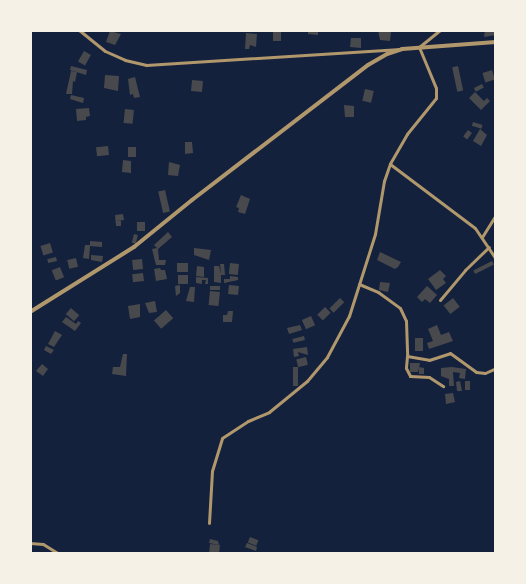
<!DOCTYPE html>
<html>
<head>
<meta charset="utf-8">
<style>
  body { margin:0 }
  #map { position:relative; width:526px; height:584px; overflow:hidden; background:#14213d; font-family:"Fira Sans",sans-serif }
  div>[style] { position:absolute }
  .building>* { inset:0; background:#48494c; transform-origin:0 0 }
  .minor>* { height:3px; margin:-1.5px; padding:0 1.5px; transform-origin:1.5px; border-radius:1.5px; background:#b1986c }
  .tertiary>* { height:4px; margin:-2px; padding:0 2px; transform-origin:2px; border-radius:2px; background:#b1986c }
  span { translate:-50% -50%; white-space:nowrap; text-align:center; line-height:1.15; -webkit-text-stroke:6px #f6f1e7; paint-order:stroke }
  .frame { position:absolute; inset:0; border:32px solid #f6f1e7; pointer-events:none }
</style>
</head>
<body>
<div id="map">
  <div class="building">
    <div style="clip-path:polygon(308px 30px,318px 30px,318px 35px,308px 34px)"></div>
    <div style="clip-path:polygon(378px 30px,391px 32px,390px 41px,380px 40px)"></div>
    <div style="clip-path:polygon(485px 30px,496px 30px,496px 35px,484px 37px)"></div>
    <div style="clip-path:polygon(110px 31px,121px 34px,115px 45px,106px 42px)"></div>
    <div style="left:273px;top:31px;width:8px;height:10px"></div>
    <div style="clip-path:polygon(246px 33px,257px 34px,256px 47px,250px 45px,249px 49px,245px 49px)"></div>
    <div style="clip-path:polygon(351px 38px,361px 38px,361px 48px,350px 47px)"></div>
    <div style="left:84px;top:51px;width:8px;height:12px;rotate:30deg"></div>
    <div style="clip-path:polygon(71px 66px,87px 70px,86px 75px,70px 70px)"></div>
    <div style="left:458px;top:66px;width:25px;height:6px;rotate:78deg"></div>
    <div style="left:492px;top:70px;width:10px;height:10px;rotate:73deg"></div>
    <div style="clip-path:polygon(71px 71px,77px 72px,75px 82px,73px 81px,72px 94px,66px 94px)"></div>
    <div style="clip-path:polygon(105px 75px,119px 76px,118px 91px,104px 88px)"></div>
    <div style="clip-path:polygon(135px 77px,140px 97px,134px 98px,133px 94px,130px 95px,128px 79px)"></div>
    <div style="left:192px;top:80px;width:11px;height:11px;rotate:5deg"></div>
    <div style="left:482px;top:84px;width:4px;height:9px;rotate:63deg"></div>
    <div style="left:365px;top:89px;width:9px;height:12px;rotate:13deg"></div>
    <div style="clip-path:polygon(475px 92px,484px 101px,487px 98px,490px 101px,481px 110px,469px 98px)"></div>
    <div style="clip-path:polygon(71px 95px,84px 98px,83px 103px,70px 99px)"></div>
    <div style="clip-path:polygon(344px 105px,354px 106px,354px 117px,345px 117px)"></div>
    <div style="clip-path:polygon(89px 108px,90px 116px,86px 117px,86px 120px,77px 121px,76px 109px)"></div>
    <div style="left:125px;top:109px;width:9px;height:14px;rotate:6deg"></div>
    <div style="left:473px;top:122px;width:10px;height:4px;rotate:17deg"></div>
    <div style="clip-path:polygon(480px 129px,487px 135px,481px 146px,473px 141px)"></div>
    <div style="left:468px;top:130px;width:5px;height:8px;rotate:37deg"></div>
    <div style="clip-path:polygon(185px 142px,192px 142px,193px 153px,185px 154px)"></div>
    <div style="left:108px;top:146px;width:9px;height:12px;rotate:84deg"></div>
    <div style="left:128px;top:147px;width:8px;height:10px"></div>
    <div style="clip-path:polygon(123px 160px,131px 161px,131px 173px,122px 172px)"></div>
    <div style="clip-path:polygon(169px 162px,180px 165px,178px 176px,168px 175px)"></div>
    <div style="left:165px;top:190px;width:22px;height:7px;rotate:77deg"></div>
    <div style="clip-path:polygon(241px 195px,250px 199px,245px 214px,238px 212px,239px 208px,236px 207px)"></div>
    <div style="clip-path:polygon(123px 214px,124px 220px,117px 221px,121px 221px,121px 226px,116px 226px,115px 215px)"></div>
    <div style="left:137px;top:222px;width:8px;height:9px"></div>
    <div style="clip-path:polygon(168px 232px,172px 237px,158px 249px,159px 260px,166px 260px,165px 265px,156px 265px,152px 249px,157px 248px,154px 245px)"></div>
    <div style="left:134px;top:234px;width:4px;height:9px;rotate:14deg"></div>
    <div style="clip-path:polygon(90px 241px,102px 242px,102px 247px,90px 246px,89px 259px,83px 258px,85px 245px,90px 245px)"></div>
    <div style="left:50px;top:243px;width:10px;height:10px;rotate:73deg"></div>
    <div style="clip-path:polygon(194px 248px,211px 250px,209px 260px,194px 255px)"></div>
    <div style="clip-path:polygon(380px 252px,401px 262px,398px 267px,395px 269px,377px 260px)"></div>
    <div style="clip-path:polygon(91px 255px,103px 256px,102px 262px,91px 260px)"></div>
    <div style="left:56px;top:257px;width:4px;height:9px;rotate:76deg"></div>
    <div style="left:76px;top:258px;width:9px;height:9px;rotate:77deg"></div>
    <div style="left:142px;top:259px;width:10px;height:10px;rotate:84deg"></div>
    <div style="left:492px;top:261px;width:4px;height:21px;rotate:63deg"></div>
    <div style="left:177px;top:263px;width:11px;height:9px"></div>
    <div style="left:230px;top:263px;width:9px;height:11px;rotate:6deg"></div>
    <div style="clip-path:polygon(220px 264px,224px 264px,225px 275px,221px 275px,221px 283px,214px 282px,214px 266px,219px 266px,221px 274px)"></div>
    <div style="clip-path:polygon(197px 266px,204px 267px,204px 277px,196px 276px)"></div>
    <div style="left:60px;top:267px;width:11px;height:9px;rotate:68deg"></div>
    <div style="clip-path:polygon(160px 268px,161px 270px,165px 270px,167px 279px,156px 281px,154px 269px)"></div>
    <div style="clip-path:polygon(440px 270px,446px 276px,443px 279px,446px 283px,436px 290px,428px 279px)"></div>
    <div style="left:143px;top:273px;width:8px;height:11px;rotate:83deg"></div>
    <div style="left:178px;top:275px;width:10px;height:9px"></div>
    <div style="clip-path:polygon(230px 276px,238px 277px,238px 280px,224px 283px,224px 279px,230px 279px)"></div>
    <div style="clip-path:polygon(196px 277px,208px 278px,208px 284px,205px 284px,206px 280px,202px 280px,202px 284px,196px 283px)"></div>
    <div style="clip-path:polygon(380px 282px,390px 283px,388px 292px,379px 290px)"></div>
    <div style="clip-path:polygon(180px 285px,180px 293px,176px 296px,175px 286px)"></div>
    <div style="left:229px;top:285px;width:10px;height:9px;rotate:6deg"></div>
    <div style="left:210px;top:286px;width:10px;height:4px"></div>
    <div style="clip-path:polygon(427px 286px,437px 295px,430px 303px,425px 299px,422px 302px,417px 297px)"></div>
    <div style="clip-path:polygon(190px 287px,195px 287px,194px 302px,186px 301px)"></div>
    <div style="left:210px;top:291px;width:10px;height:14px;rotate:6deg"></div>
    <div style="left:340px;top:298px;width:6px;height:15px;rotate:45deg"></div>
    <div style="left:453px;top:298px;width:11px;height:12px;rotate:52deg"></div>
    <div style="clip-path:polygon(155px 301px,157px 312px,149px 313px,145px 303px)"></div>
    <div style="clip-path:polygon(140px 304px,140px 317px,130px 319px,128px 306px)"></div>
    <div style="left:325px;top:307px;width:8px;height:11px;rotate:45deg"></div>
    <div style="left:71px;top:308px;width:11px;height:8px;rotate:41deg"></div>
    <div style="left:166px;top:310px;width:11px;height:16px;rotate:49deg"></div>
    <div style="clip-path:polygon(228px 311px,233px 311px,232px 322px,223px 322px,223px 315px,227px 315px)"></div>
    <div style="left:311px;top:316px;width:10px;height:10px;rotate:66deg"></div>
    <div style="clip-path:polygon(66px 317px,76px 324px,78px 321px,81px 323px,75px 331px,62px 322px)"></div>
    <div style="clip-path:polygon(300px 325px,302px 330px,289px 334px,287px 328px)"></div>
    <div style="clip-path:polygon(437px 325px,441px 335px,449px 332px,453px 341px,429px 349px,427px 343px,433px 341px,428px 329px)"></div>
    <div style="clip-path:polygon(55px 331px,62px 335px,54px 347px,48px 344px)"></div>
    <div style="left:304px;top:336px;width:4px;height:12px;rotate:76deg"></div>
    <div style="left:415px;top:338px;width:8px;height:13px"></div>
    <div style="clip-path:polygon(46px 346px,54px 350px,51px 354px,44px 350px)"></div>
    <div style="clip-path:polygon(307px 347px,308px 355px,298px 352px,299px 356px,294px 357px,293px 349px)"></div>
    <div style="clip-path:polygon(123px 354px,127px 354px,126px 376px,112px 374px,113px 367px,120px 367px)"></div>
    <div style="left:306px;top:357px;width:8px;height:10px;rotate:76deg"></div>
    <div style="clip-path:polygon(410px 363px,420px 363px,418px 372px,410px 372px)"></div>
    <div style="clip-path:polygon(42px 364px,48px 369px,43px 376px,36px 371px)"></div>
    <div style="left:293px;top:367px;width:5px;height:19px"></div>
    <div style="clip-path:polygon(419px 367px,424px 368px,424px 374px,419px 374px)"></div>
    <div style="clip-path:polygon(452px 367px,466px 369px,465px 379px,459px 378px,460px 373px,453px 372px,454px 386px,449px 386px,449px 379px,441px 376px,441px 368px)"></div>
    <div style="clip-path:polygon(460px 381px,462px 391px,457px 391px,456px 382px)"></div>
    <div style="left:465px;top:381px;width:5px;height:9px"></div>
    <div style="clip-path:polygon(453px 393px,455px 402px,446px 404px,445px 394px)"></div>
    <div style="left:250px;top:537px;width:9px;height:6px;rotate:21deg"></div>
    <div style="clip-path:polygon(210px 539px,218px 541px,219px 545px,209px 543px)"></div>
    <div style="clip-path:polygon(247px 543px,257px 547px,256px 551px,245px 547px)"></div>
    <div style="left:210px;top:544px;width:10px;height:9px;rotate:6deg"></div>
  </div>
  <div class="minor">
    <div style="left:79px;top:30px;width:33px;rotate:39deg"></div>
    <div style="left:105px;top:51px;width:22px;rotate:24deg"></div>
    <div style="left:125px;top:60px;width:22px;rotate:13deg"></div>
    <div style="left:146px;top:65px;width:255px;rotate:-3.6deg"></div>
    <div style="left:440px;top:30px;width:27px;rotate:141deg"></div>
    <div style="left:419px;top:47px;width:44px;rotate:67.5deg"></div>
    <div style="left:436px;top:88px;width:10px;rotate:90deg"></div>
    <div style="left:436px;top:98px;width:46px;rotate:128.9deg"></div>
    <div style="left:407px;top:134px;width:34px;rotate:120deg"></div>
    <div style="left:390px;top:164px;width:106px;rotate:37deg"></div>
    <div style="left:475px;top:228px;width:37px;rotate:56deg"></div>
    <div style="left:482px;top:237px;width:26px;rotate:-58deg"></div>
    <div style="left:359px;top:284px;width:21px;rotate:23deg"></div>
    <div style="left:378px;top:292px;width:27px;rotate:36deg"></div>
    <div style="left:400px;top:308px;width:14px;rotate:65deg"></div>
    <div style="left:406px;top:321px;width:35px;rotate:88deg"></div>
    <div style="left:407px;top:356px;width:22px;rotate:10deg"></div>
    <div style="left:429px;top:360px;width:22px;rotate:-18deg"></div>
    <div style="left:450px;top:353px;width:32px;rotate:36deg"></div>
    <div style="left:476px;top:372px;width:9px;rotate:6deg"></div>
    <div style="left:485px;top:373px;width:12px;rotate:-24deg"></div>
    <div style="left:440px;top:300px;width:39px;rotate:-50deg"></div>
    <div style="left:465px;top:270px;width:33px;rotate:-44deg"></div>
    <div style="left:407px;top:356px;width:12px;rotate:95deg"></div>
    <div style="left:406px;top:368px;width:9px;rotate:63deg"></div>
    <div style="left:410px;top:376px;width:19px;rotate:3deg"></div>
    <div style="left:429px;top:377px;width:17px;rotate:33deg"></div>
    <div style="left:209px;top:523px;width:52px;rotate:-86.7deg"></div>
    <div style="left:212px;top:471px;width:34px;rotate:-73deg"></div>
    <div style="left:222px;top:438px;width:31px;rotate:-33deg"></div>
    <div style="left:248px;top:421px;width:23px;rotate:-23deg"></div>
    <div style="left:269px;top:412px;width:49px;rotate:-39.2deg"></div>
    <div style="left:307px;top:381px;width:31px;rotate:-50deg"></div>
    <div style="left:327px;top:357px;width:47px;rotate:-61.8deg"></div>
    <div style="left:349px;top:316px;width:86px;rotate:-72.4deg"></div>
    <div style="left:375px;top:234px;width:54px;rotate:-80.4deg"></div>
    <div style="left:384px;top:181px;width:18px;rotate:-71deg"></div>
    <div style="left:30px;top:543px;width:13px;rotate:4deg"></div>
    <div style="left:43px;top:544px;width:19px;rotate:32deg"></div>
  </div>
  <div class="tertiary">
    <div style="left:30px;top:312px;width:123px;rotate:-32deg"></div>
    <div style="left:134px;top:247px;width:75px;rotate:-39deg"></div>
    <div style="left:192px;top:200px;width:222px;rotate:-37.5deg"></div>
    <div style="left:368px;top:65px;width:22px;rotate:-30deg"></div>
    <div style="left:387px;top:54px;width:16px;rotate:-18deg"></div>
    <div style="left:402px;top:49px;width:94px;rotate:-4.3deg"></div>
  </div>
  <div class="frame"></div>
</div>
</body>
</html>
